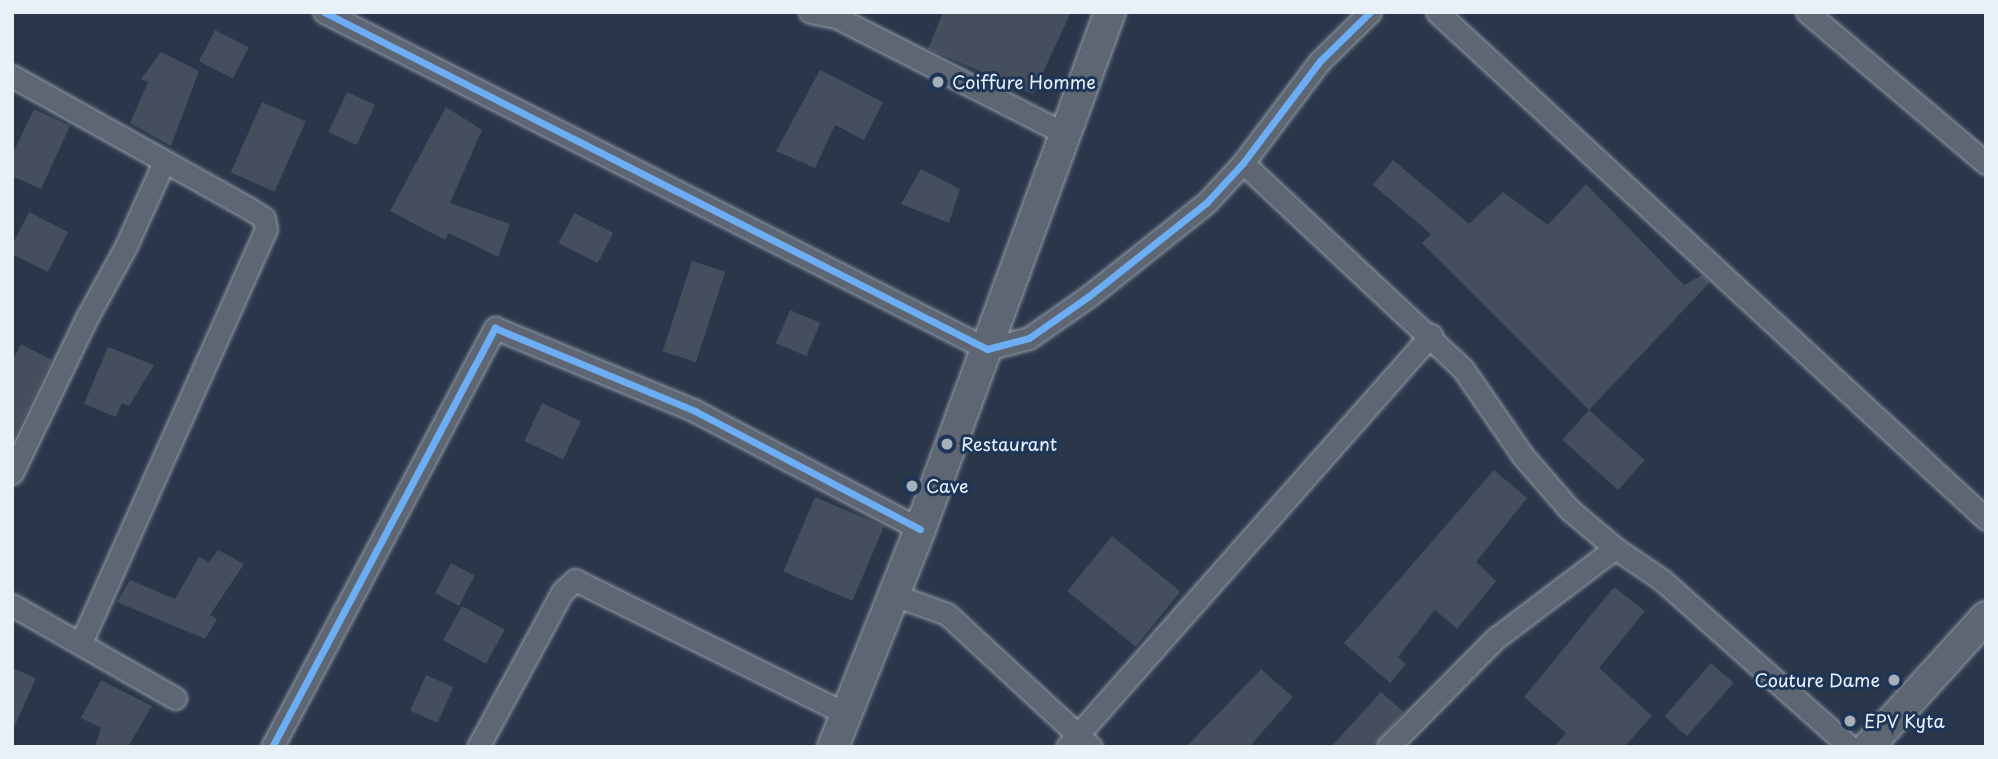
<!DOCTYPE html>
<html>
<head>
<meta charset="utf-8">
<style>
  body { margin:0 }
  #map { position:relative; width:1998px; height:759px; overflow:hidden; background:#2a374a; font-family:"Playpen Sans",sans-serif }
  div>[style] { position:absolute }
  .building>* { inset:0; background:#444e5c; transform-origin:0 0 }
  .roads { filter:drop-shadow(0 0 2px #959da7) drop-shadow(0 0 2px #959da7) }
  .street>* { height:21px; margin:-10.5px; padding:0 10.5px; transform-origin:10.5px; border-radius:10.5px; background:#5d6672 }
  .secondary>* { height:30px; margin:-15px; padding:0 15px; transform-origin:15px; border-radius:15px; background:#5d6672 }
  .cycleway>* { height:7px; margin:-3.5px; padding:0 3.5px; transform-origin:3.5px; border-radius:3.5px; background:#6dadf4 }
  .dots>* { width:19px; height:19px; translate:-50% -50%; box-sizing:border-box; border:4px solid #1d3557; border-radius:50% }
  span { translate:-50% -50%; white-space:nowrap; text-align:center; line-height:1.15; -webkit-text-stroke:6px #1d3557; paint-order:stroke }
  .poi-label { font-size:18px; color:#e8f1f8 }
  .left { translate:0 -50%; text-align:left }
  .right { translate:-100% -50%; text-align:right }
  .frame { position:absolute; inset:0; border:14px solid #e8f1f8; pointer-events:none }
</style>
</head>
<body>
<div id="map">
  <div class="building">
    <div style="clip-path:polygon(943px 12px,1071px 12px,1033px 94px,928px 49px)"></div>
    <div style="left:215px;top:30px;width:38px;height:35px;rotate:27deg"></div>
    <div style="clip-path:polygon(161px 52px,199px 71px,171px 146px,130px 123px,148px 82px,141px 79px)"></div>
    <div style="clip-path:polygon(820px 70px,883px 102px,864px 140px,835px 125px,815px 168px,776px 151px)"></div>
    <div style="left:347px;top:92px;width:31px;height:44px;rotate:25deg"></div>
    <div style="left:262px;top:102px;width:48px;height:77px;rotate:24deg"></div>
    <div style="clip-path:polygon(446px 107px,482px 130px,450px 203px,510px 224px,498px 257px,449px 233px,445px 240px,390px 211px)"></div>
    <div style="clip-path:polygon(34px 109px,70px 126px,41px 189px,12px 176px,12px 155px)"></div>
    <div style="clip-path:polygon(1393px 160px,1469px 224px,1503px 192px,1548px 225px,1586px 184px,1684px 285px,1702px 275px,1710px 282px,1589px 410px,1422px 243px,1431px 234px,1373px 185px)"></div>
    <div style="clip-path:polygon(921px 169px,960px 189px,949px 223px,901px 204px)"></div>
    <div style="left:29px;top:212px;width:44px;height:45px;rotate:27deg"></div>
    <div style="left:574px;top:213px;width:44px;height:34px;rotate:27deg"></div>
    <div style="left:692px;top:261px;width:35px;height:95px;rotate:18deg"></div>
    <div style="left:790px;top:310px;width:33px;height:36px;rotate:23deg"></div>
    <div style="clip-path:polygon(21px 344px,52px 360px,12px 442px,12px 361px)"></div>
    <div style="clip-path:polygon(108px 347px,154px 365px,129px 406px,122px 403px,116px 417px,84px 404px)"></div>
    <div style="left:542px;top:403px;width:43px;height:42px;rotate:25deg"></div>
    <div style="left:1589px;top:410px;width:75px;height:40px;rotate:42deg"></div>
    <div style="clip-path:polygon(1494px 470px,1527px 498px,1476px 562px,1496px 581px,1457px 629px,1435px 610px,1398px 657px,1406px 664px,1390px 683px,1344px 643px)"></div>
    <div style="left:815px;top:497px;width:75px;height:81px;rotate:23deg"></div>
    <div style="left:1112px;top:536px;width:88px;height:71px;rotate:39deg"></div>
    <div style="clip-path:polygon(218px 550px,244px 564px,210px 615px,217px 619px,205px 639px,117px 602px,130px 580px,175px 599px,199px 557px,209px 562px)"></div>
    <div style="left:451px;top:563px;width:27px;height:34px;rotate:28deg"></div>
    <div style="clip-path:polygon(1614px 587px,1645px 611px,1599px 668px,1652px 716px,1624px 747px,1554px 747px,1566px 733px,1524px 697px)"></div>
    <div style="left:462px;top:606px;width:49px;height:39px;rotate:29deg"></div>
    <div style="left:1711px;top:663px;width:30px;height:71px;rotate:41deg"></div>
    <div style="clip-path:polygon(12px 668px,36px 678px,12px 732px)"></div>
    <div style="clip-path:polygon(1261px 669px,1293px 697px,1249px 747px,1186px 747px)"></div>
    <div style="left:426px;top:675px;width:30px;height:39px;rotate:24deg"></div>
    <div style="clip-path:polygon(101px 680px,152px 706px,128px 747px,95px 747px,101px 728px,81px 718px)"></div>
    <div style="clip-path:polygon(1381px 692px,1404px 712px,1374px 747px,1331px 747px)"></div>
  </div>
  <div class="roads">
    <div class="street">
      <div style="left:324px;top:12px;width:744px;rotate:26.94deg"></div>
      <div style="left:987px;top:349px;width:43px;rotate:-14.7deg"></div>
      <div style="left:1029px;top:338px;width:73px;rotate:-35deg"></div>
      <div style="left:1089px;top:296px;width:151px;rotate:-38.5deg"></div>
      <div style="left:1207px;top:202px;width:53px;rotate:-47.3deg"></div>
      <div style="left:1243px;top:163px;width:128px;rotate:-53deg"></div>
      <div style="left:1320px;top:61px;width:70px;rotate:-44.4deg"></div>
      <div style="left:810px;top:12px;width:26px;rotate:11deg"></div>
      <div style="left:836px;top:17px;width:258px;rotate:27deg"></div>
      <div style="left:1437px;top:12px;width:747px;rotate:42.72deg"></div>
      <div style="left:1807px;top:12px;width:234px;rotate:40.2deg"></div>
      <div style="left:12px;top:76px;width:273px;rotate:29.2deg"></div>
      <div style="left:250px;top:209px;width:17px;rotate:33deg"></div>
      <div style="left:264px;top:218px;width:11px;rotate:80deg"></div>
      <div style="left:266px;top:229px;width:453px;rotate:114.1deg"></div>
      <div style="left:1243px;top:163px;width:301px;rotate:43.1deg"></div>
      <div style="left:1463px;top:369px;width:106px;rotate:55.4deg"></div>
      <div style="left:1523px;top:456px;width:72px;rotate:49deg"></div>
      <div style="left:1570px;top:510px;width:59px;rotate:40.2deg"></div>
      <div style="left:1615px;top:548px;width:57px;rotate:34.2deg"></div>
      <div style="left:1662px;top:580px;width:251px;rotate:41.6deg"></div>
      <div style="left:12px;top:473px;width:169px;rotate:-64.3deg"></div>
      <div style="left:85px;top:321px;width:85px;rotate:-61.3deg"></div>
      <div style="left:126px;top:246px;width:92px;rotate:-65.7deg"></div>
      <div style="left:894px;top:595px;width:56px;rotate:19.7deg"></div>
      <div style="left:947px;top:614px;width:196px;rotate:42.7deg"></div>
      <div style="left:12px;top:605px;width:188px;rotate:29.7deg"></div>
      <div style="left:272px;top:747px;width:475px;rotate:-62deg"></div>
      <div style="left:495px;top:328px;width:217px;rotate:22.5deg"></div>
      <div style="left:695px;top:411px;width:254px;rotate:27.7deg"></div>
      <div style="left:478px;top:747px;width:176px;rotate:-61.5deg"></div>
      <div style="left:562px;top:592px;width:18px;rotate:-43deg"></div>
      <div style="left:575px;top:580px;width:302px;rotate:26.3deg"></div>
      <div style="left:1067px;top:747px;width:550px;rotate:-48.54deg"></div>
      <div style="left:1388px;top:747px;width:153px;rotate:-45.3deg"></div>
      <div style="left:1496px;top:638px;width:149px;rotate:-37.1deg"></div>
    </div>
    <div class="secondary">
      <div style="left:833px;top:747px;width:235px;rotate:-68.2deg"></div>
      <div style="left:920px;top:529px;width:551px;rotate:-69.82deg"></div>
      <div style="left:1868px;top:747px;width:176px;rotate:-47.8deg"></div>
    </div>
  </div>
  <div class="cycleway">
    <div style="left:324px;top:12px;width:744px;rotate:26.94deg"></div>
    <div style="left:987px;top:349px;width:43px;rotate:-14.7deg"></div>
    <div style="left:1029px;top:338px;width:73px;rotate:-35deg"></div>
    <div style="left:1089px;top:296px;width:151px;rotate:-38.5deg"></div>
    <div style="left:1207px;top:202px;width:53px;rotate:-47.3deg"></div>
    <div style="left:1243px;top:163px;width:128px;rotate:-53deg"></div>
    <div style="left:1320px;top:61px;width:70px;rotate:-44.4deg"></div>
    <div style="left:272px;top:747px;width:475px;rotate:-62deg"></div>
    <div style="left:495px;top:328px;width:217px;rotate:22.5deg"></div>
    <div style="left:695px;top:411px;width:254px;rotate:27.7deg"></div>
  </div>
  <div class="dots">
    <div style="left:938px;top:82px;background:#a6b0bb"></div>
    <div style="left:947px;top:444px;background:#a6b0bb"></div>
    <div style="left:912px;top:486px;background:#a6b0bb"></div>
    <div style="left:1894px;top:680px;background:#a6b0bb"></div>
    <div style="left:1850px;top:721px;background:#a6b0bb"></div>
  </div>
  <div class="poi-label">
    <span class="left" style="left:952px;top:82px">Coiffure Homme</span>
    <span class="left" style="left:961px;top:444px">Restaurant</span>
    <span class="left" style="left:926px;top:486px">Cave</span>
    <span class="right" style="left:1880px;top:680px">Couture Dame</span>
    <span class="left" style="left:1864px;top:721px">EPV Kyta</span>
  </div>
  <div class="frame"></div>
</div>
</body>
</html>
